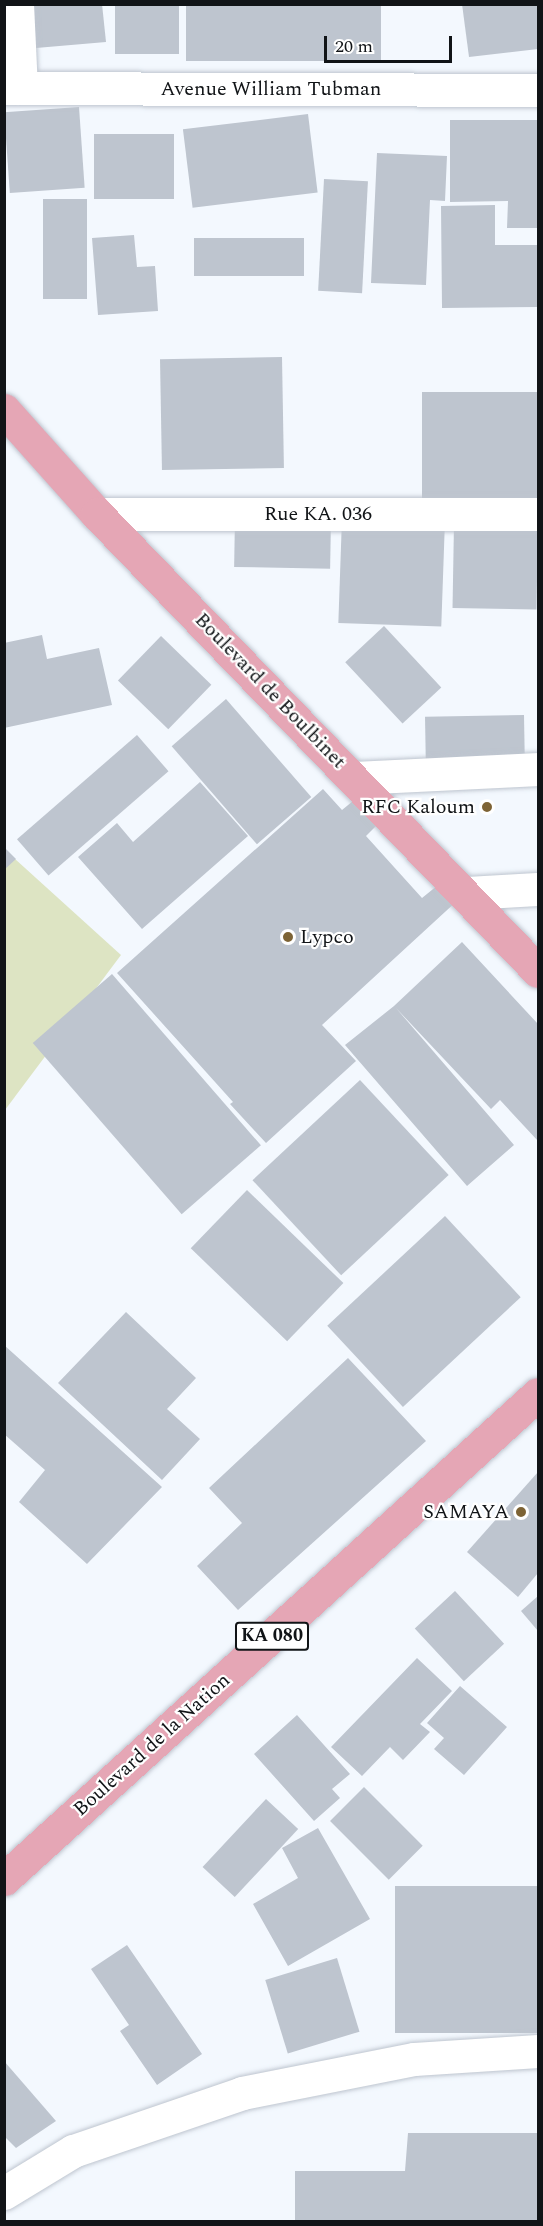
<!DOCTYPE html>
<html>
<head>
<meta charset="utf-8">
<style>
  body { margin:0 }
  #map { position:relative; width:543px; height:2226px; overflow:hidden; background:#f3f8fe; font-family:Spectral,serif }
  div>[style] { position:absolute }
  .green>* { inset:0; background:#dde4c3 }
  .building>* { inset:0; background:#bec5cf; transform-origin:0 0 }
  .roads { filter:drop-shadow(0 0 2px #bec5cf) drop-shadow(0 0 2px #bec5cf) }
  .minor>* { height:33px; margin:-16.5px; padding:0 16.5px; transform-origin:16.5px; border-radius:16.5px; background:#fff }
  .major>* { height:33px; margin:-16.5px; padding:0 16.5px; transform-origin:16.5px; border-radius:16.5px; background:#e5a6b5 }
  .dots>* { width:16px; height:16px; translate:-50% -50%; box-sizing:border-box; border:3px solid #fff; border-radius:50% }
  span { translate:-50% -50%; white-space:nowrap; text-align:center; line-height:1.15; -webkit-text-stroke:4.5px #fff; paint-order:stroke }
  .shield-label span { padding:2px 4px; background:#fff; border:2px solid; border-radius:4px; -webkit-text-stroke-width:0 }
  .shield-label { font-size:18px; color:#111417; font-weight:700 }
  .street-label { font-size:20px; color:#111417 }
  .poi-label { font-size:20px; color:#111417 }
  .right { translate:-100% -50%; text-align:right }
  .left { translate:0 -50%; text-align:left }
  .frame { position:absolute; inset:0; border:6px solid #111417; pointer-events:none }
  .scale { position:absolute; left:324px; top:36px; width:128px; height:27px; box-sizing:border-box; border:3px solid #111417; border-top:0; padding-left:8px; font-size:18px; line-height:21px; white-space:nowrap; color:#111417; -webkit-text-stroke:4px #fff; paint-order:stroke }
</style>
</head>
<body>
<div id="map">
  <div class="green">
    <div style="clip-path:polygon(4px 849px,121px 955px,5px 1110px,4px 1110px)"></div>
  </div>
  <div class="building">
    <div style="clip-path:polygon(32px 4px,102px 4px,106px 42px,36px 48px)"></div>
    <div style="left:115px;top:4px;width:64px;height:50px"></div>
    <div style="left:186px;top:4px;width:195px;height:57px"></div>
    <div style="clip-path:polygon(462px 4px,538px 4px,538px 49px,469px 57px)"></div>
    <div style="left:79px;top:107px;width:81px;height:75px;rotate:86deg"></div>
    <div style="left:308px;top:114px;width:79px;height:126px;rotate:83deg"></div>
    <div style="clip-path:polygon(450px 120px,538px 120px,538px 228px,507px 228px,508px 201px,450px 202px)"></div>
    <div style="left:94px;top:134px;width:80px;height:65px"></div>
    <div style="clip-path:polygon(377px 153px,447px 156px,445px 201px,430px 200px,426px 285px,371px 283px)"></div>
    <div style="left:324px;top:179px;width:44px;height:112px;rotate:3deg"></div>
    <div style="left:43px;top:199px;width:44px;height:100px"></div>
    <div style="clip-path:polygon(495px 205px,495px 245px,538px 245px,538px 307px,442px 308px,441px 206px)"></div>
    <div style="clip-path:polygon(134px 235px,137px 267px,155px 266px,158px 311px,98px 315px,92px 238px)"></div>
    <div style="left:304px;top:238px;width:38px;height:110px;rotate:90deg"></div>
    <div style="left:282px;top:357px;width:111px;height:122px;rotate:89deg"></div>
    <div style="left:538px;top:392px;width:118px;height:116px;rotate:90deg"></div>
    <div style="left:235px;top:517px;width:96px;height:50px;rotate:1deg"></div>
    <div style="left:342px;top:518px;width:103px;height:105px;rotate:2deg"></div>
    <div style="left:454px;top:523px;width:84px;height:85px;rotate:1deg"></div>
    <div style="left:384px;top:626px;width:84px;height:53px;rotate:47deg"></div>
    <div style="clip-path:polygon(42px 635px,47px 659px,99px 648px,112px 705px,4px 728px,4px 643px)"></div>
    <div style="left:161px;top:636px;width:70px;height:62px;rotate:44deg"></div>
    <div style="left:226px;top:699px;width:130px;height:72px;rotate:49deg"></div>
    <div style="left:524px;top:715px;width:50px;height:99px;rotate:89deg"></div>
    <div style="left:137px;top:735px;width:48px;height:159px;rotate:49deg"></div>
    <div style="clip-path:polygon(200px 782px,248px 836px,142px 929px,78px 857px,117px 823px,133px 842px)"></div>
    <div style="clip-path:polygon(323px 789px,342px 810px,364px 792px,387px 815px,366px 836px,422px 898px,443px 881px,458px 900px,322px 1025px,356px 1061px,266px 1143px,230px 1104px,233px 1102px,117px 973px)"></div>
    <div style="clip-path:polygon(4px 847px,16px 859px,4px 870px)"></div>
    <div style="clip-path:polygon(462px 942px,538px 1024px,538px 1141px,500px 1100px,491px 1109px,396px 1008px,514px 1145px,467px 1186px,345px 1045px,394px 1006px)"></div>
    <div style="left:112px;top:974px;width:227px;height:105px;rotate:49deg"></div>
    <div style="left:360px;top:1080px;width:130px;height:147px;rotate:47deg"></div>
    <div style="left:247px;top:1190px;width:134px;height:81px;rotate:44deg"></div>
    <div style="left:445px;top:1216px;width:111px;height:161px;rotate:47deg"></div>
    <div style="clip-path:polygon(126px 1312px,196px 1378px,167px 1409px,200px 1439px,162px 1480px,58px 1383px)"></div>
    <div style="clip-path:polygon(4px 1345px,162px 1487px,87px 1564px,19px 1502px,45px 1470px,4px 1434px)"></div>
    <div style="clip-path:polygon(348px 1358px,426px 1441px,238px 1610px,197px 1566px,242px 1523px,209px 1488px)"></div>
    <div style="clip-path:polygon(538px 1472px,538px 1573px,518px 1597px,467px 1552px)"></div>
    <div style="left:455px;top:1591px;width:72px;height:55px;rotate:47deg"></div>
    <div style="clip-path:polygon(538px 1596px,538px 1631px,521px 1611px)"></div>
    <div style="clip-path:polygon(417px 1658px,452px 1691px,420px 1724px,430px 1732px,403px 1760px,390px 1747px,362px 1776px,331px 1747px)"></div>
    <div style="clip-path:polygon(460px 1686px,507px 1727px,464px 1775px,434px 1749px,444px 1738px,427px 1723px)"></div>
    <div style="clip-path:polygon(297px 1715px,350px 1774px,332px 1789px,340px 1798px,314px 1821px,254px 1754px)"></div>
    <div style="left:364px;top:1787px;width:83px;height:48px;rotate:45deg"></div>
    <div style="left:266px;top:1799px;width:44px;height:93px;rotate:43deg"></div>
    <div style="clip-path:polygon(318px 1828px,370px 1919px,288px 1966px,253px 1904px,298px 1878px,282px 1848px)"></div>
    <div style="left:538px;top:1886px;width:147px;height:143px;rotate:90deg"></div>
    <div style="clip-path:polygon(127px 1945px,202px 2054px,157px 2085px,120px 2031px,129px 2025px,91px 1969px)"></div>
    <div style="left:337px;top:1958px;width:77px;height:75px;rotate:73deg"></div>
    <div style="clip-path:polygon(4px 2061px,56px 2121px,16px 2148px,4px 2136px)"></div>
    <div style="clip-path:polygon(408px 2133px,538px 2133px,538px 2222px,295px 2222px,295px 2171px,405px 2171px)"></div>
  </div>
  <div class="roads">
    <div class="minor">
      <div style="left:17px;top:4px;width:84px;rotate:87.3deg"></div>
      <div style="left:4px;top:88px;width:534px;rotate:0.21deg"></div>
      <div style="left:97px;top:514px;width:441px"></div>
      <div style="left:355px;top:778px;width:183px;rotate:-2.8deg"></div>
      <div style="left:466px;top:893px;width:72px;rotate:-3.2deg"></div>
      <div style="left:4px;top:2193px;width:81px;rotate:-31.3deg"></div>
      <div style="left:73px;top:2151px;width:179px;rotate:-18.9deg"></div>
      <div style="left:242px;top:2093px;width:175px;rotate:-11.2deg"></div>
      <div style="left:414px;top:2059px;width:124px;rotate:-3.7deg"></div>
    </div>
    <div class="major">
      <div style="left:4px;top:410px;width:140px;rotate:48.2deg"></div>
      <div style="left:97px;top:514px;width:635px;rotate:46.02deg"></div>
      <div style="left:4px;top:1879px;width:721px;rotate:-42.25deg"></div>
    </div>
  </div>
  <div class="dots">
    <div style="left:487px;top:807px;background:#7d6335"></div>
    <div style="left:288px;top:937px;background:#7d6335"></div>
    <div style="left:521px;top:1512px;background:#7d6335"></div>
  </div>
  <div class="shield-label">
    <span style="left:272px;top:1636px">KA 080</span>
  </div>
  <div class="street-label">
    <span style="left:271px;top:89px">Avenue William Tubman</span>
    <span style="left:318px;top:514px">Rue KA. 036</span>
    <span style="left:270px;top:691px;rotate:46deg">Boulevard de Boulbinet</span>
    <span style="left:152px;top:1745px;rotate:-42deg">Boulevard de la Nation</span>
  </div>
  <div class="poi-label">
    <span class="right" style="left:475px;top:807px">RFC Kaloum</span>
    <span class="left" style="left:300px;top:937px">Lypco</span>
    <span class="right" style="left:509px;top:1512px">SAMAYA</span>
  </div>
  <div class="frame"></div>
  <div class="scale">20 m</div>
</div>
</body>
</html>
